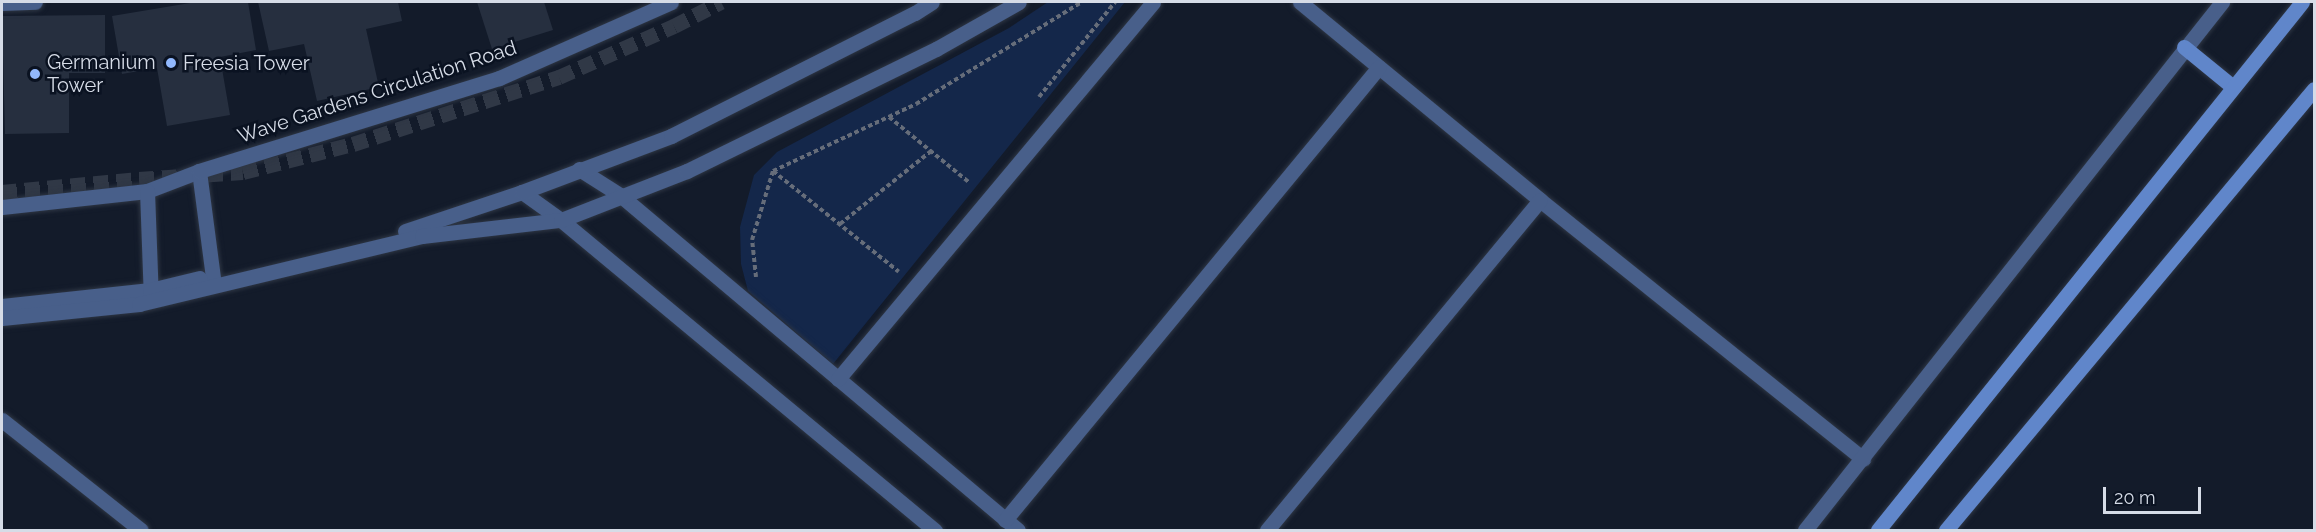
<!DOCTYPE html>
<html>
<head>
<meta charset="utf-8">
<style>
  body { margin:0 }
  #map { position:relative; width:2316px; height:532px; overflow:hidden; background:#131b2a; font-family:Raleway,sans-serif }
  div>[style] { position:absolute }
  .green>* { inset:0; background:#14274a }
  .building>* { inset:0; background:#262f3f }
  .minor-tunnel>* { height:15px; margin-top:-7.5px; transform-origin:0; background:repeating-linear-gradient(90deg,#303846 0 15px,transparent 0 23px) }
  .path>* { height:4px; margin-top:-2px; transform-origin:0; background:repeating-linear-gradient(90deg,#666d7a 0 4.5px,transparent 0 7.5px) }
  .roads { filter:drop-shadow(0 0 2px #2e3644) drop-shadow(0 0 2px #2e3644) }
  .minor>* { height:15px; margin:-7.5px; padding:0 7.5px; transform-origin:7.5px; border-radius:7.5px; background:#485f8a }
  .secondary>* { height:15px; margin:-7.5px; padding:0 7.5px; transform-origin:7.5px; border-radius:7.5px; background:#6086ca }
  .dots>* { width:16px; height:16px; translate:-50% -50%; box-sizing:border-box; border:3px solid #0a1221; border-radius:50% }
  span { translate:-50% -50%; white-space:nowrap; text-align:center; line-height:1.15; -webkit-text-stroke:5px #0a1221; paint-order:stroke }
  .poi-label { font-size:20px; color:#d6dce7 }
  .left { translate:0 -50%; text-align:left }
  .street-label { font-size:20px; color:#d6dce7 }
  .frame { position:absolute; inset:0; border:3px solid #d6dce7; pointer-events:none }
  .scale { position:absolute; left:2103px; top:487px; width:98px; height:27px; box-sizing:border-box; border:3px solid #d6dce7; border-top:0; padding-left:8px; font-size:18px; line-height:21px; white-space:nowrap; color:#d6dce7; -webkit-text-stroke:4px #0a1221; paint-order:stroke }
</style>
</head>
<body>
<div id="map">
  <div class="green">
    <div style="clip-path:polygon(1048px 2px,1125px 2px,833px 364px,748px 291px,741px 264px,740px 227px,754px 175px,777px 152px,1009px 28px)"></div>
  </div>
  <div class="building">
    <div style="clip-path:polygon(196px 2px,248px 2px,256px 50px,220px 57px,230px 115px,167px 126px,157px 68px,122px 74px,112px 16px)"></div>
    <div style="clip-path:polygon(258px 2px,398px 2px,402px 21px,366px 29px,379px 87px,317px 101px,304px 44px,269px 51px)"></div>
    <div style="clip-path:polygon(477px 2px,544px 2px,553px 30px,492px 49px)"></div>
    <div style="clip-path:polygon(105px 15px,105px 73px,69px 73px,69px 133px,5px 134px,2px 16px)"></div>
  </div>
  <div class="minor-tunnel">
    <div style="left:2px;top:192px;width:138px;rotate:-5.4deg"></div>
    <div style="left:139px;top:179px;width:104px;rotate:-3.9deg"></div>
    <div style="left:243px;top:172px;width:114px;rotate:-14.3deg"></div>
    <div style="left:353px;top:144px;width:217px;rotate:-18deg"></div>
    <div style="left:559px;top:77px;width:126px;rotate:-23.9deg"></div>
    <div style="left:674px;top:26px;width:53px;rotate:-27.1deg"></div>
  </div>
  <div class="path">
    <div style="left:1039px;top:97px;width:122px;rotate:-51.3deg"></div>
    <div style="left:889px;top:117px;width:104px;rotate:39.2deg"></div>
    <div style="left:773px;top:171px;width:161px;rotate:38.7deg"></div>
    <div style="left:840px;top:224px;width:117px;rotate:-38.7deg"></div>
    <div style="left:756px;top:277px;width:37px;rotate:-96deg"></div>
    <div style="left:752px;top:240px;width:72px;rotate:-73.1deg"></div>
    <div style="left:773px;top:171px;width:158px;rotate:-25.1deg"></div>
    <div style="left:916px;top:104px;width:195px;rotate:-31.6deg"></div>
  </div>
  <div class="roads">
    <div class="minor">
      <div style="left:1300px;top:2px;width:311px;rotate:39.5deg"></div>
      <div style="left:1540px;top:200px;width:414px;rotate:38.7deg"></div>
      <div style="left:2px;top:3px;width:33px;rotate:-2deg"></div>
      <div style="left:579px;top:169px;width:49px;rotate:32.4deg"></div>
      <div style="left:620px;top:195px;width:520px;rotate:40.09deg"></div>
      <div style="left:147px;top:191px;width:56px;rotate:-21deg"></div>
      <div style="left:522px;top:192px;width:48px;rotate:35.7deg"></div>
      <div style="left:561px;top:220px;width:486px;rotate:39.7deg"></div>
      <div style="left:2px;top:207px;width:146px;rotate:-6.3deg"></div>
      <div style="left:147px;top:191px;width:107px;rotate:87.9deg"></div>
      <div style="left:405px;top:231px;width:123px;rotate:-18.4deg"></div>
      <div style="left:522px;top:192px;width:159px;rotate:-20.6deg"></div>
      <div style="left:671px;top:136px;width:273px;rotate:-26.8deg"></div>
      <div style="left:915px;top:13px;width:20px;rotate:-33deg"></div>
      <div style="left:214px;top:285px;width:115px;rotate:-97.5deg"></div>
      <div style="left:199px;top:171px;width:314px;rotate:-17.2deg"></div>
      <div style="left:499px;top:78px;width:188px;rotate:-23.8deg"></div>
      <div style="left:2px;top:306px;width:149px;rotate:-6.2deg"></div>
      <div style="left:150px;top:290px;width:51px;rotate:-13.5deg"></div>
      <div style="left:2px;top:318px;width:138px;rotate:-5.8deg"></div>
      <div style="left:139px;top:304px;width:291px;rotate:-13.5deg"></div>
      <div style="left:422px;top:236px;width:140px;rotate:-6.6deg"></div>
      <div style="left:561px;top:220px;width:135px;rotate:-21.3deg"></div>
      <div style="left:687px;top:171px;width:277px;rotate:-26.1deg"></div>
      <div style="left:936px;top:49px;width:95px;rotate:-29.5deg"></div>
      <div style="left:838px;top:379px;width:491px;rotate:-50.1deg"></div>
      <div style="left:2px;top:420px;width:177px;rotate:38.4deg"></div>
      <div style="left:1005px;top:520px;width:587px;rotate:-50.46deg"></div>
      <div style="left:1267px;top:530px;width:428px;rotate:-50.4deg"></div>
      <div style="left:1805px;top:530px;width:673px;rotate:-51.7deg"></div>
    </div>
    <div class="secondary">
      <div style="left:2184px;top:47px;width:63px;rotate:39.2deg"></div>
      <div style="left:1878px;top:530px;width:677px;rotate:-51.23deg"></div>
      <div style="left:1946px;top:530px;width:574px;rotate:-50.16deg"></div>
    </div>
  </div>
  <div class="dots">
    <div style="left:171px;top:63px;background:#91b8fd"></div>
    <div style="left:35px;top:74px;background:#91b8fd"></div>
  </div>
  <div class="poi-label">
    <span class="left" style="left:47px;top:74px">Germanium<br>Tower</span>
    <span class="left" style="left:183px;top:63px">Freesia Tower</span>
  </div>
  <div class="street-label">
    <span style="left:377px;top:92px;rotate:-18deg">Wave Gardens Circulation Road</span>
  </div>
  <div class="frame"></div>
  <div class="scale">20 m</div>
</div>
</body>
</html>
